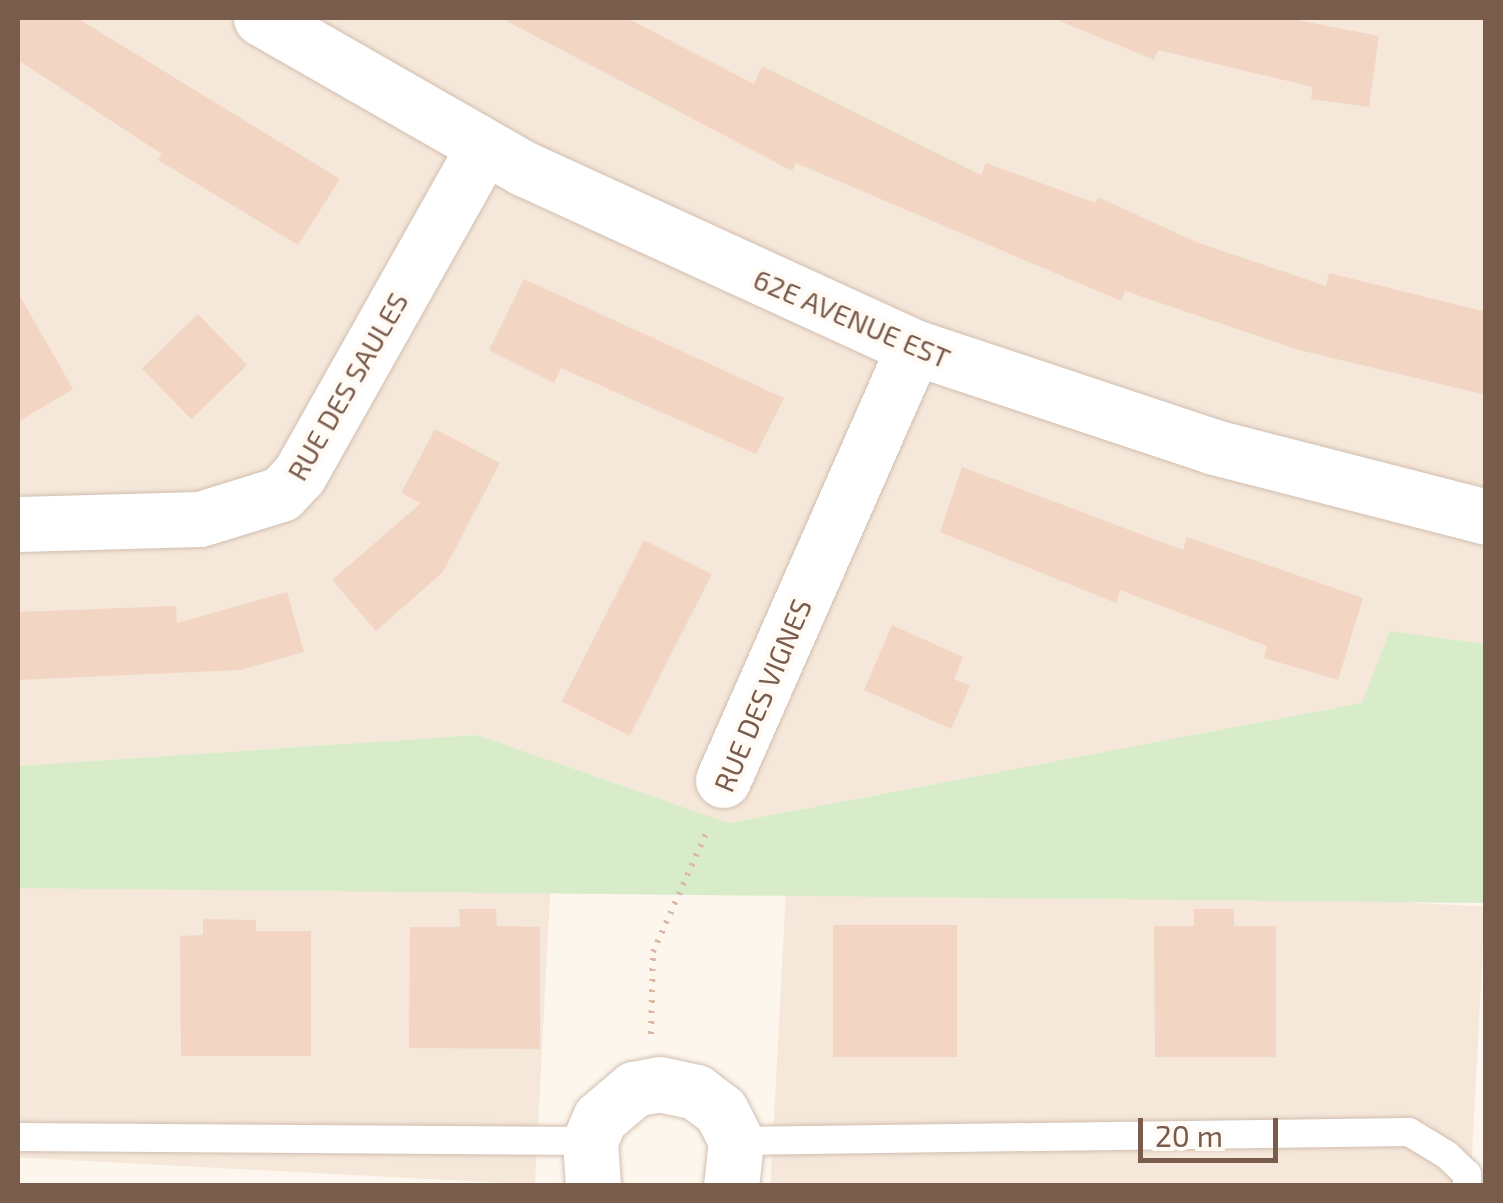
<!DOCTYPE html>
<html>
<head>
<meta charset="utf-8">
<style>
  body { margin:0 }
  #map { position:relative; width:1503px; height:1203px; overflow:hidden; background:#fdf6ec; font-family:"Exo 2",sans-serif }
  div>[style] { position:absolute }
  .residential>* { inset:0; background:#f5e8da; transform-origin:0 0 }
  .green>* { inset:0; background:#d8ecc9 }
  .building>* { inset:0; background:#f3d5c3; transform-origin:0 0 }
  .path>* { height:6px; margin-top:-3px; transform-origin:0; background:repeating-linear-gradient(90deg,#d9b8a5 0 2.5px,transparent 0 10.5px) }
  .roads { filter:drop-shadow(0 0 2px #d1beb0) drop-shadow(0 0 2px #d1beb0) }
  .service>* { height:28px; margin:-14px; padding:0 14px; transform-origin:14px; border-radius:14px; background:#fff }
  .minor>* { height:55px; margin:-27.5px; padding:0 27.5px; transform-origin:27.5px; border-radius:27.5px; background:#fff }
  span { translate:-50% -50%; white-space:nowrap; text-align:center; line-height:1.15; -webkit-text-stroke:8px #fffaf3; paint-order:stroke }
  .street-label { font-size:28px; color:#7a5c4d }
  .frame { position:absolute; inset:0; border:20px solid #7a5c4d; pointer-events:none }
  .scale { position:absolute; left:1138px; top:1118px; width:140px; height:45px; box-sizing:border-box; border:5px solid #7a5c4d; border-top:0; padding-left:12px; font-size:30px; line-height:35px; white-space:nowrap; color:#7a5c4d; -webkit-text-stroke:8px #fffaf3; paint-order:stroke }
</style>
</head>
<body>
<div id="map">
  <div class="residential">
    <div style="clip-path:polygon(18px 18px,1485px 18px,1485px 644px,1390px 632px,1363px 703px,729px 823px,477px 735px,18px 766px)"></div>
    <div style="left:552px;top:859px;width:326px;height:534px;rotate:93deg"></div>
    <div style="left:787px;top:870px;width:699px;height:315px;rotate:3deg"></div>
  </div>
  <div class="green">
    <div style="clip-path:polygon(1390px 631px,1485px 644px,1485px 903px,18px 888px,18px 766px,477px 735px,729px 823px,1362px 703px)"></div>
  </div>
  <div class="building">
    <div style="clip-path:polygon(18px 18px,77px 18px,340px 179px,298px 245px,158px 160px,162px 154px,18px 60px)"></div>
    <div style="clip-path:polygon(501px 18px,627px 18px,754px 84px,762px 66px,981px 175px,986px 163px,1096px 203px,1098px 197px,1196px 242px,1326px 286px,1329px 273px,1486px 312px,1486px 395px,1299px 350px,1125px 291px,1121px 301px,796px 163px,792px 171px)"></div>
    <div style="clip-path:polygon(1053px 18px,1287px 18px,1379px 36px,1369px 107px,1311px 99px,1313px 87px,1158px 50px,1154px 60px)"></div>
    <div style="clip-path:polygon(524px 279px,784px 398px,756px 454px,561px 368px,554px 383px,489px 350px)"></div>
    <div style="clip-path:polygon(18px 293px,73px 389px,18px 422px)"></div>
    <div style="left:198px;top:314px;width:71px;height:78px;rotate:46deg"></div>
    <div style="clip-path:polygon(435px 429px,500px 463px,443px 572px,376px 631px,332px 580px,421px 503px,401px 493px)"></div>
    <div style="clip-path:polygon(962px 467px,1183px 550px,1187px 537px,1363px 598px,1338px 680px,1264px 658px,1267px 646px,1120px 590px,1116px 603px,940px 532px)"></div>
    <div style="left:644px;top:540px;width:76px;height:181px;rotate:27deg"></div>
    <div style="clip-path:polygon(287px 592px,304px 652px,240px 670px,18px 680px,18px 612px,176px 606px,177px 623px)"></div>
    <div style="clip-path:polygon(892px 625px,963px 657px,954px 679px,970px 686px,951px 729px,864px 690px)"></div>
    <div style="clip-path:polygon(459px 909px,496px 909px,497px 926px,540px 927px,540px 1049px,409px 1048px,410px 927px,460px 927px)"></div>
    <div style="clip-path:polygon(1194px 909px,1234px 909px,1234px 926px,1276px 926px,1276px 1057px,1155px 1057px,1154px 926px,1194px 926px)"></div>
    <div style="clip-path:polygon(203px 919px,256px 920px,256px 931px,311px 931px,311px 1056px,181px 1056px,180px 936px,203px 935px)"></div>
    <div style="left:833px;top:925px;width:124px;height:132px"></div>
  </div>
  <div class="path">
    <div style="left:651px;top:1034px;width:82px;rotate:-88.6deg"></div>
    <div style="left:653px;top:952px;width:135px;rotate:-65.9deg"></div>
  </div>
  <div class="roads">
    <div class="service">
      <div style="left:18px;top:1137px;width:572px;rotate:0.4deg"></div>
      <div style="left:736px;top:1141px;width:673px;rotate:-0.77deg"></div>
      <div style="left:1409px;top:1132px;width:44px;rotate:31.2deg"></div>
      <div style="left:1447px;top:1155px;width:28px;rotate:44deg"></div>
      <div style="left:1467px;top:1174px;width:12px;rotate:90deg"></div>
    </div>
    <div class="minor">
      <div style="left:261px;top:18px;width:304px;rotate:29.8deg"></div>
      <div style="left:525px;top:169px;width:428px;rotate:24.6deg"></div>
      <div style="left:914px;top:347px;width:316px;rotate:18.4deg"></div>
      <div style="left:1214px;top:447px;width:281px;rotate:14.4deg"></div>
      <div style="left:18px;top:524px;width:182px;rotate:-1.6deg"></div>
      <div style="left:200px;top:519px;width:85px;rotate:-17.2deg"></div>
      <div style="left:281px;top:494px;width:26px;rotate:-47deg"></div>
      <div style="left:299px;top:475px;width:375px;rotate:-60.6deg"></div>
      <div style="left:723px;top:780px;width:473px;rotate:-66.2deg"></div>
      <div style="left:593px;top:1186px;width:45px;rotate:-93.8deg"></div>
      <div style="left:590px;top:1141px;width:25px;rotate:-67deg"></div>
      <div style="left:600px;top:1118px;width:45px;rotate:-40.5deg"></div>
      <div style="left:634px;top:1089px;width:25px;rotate:-11deg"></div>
      <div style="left:659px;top:1084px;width:38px;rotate:12deg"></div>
      <div style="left:696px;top:1092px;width:31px;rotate:37deg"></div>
      <div style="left:721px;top:1111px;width:34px;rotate:63deg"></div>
      <div style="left:736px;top:1141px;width:45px;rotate:96.3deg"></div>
    </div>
  </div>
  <div class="street-label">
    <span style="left:852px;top:318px;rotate:23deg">62E AVENUE EST</span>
    <span style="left:347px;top:386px;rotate:-60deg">RUE DES SAULES</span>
    <span style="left:762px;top:695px;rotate:-67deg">RUE DES VIGNES</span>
  </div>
  <div class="frame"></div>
  <div class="scale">20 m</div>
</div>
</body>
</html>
